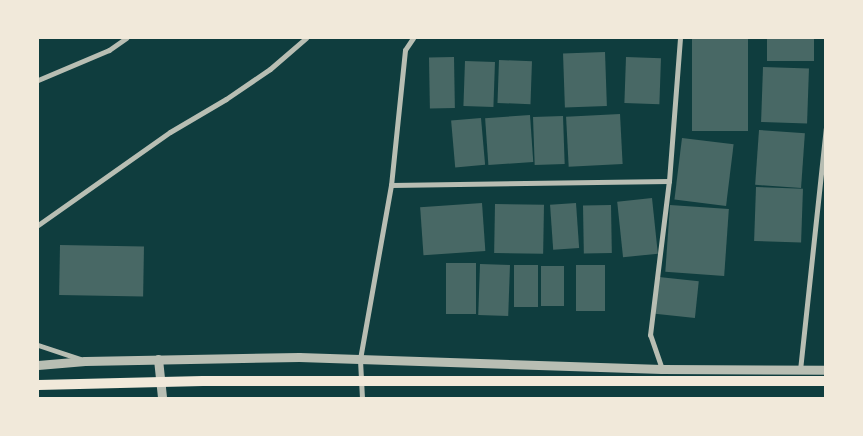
<!DOCTYPE html>
<html>
<head>
<meta charset="utf-8">
<style>
  body { margin:0 }
  #map { position:relative; width:863px; height:436px; overflow:hidden; background:#0f3d3e; font-family:"Noto Sans",sans-serif }
  div>[style] { position:absolute }
  .building>* { inset:0; background:#486865; transform-origin:0 0 }
  .minor>* { height:5px; margin:-2.5px; padding:0 2.5px; transform-origin:2.5px; border-radius:2.5px; background:#b8beb3 }
  .tertiary>* { height:9px; margin:-4.5px; padding:0 4.5px; transform-origin:4.5px; border-radius:4.5px; background:#b8beb3 }
  .secondary>* { height:10px; margin:-5px; padding:0 5px; transform-origin:5px; border-radius:5px; background:#f1e9da }
  span { translate:-50% -50%; white-space:nowrap; text-align:center; line-height:1.15; -webkit-text-stroke:5px #f1e9da; paint-order:stroke }
  .frame { position:absolute; inset:0; border:39px solid #f1e9da; pointer-events:none }
</style>
</head>
<body>
<div id="map">
  <div class="building">
    <div style="left:692px;top:38px;width:56px;height:93px"></div>
    <div style="left:767px;top:38px;width:47px;height:23px"></div>
    <div style="left:605px;top:52px;width:54px;height:42px;rotate:88deg"></div>
    <div style="left:454px;top:57px;width:51px;height:25px;rotate:89deg"></div>
    <div style="left:626px;top:57px;width:35px;height:46px;rotate:2deg"></div>
    <div style="left:499px;top:60px;width:33px;height:43px;rotate:2deg"></div>
    <div style="left:465px;top:61px;width:30px;height:45px;rotate:2deg"></div>
    <div style="left:763px;top:67px;width:46px;height:55px;rotate:2deg"></div>
    <div style="left:620px;top:114px;width:50px;height:54px;rotate:87deg"></div>
    <div style="left:530px;top:115px;width:47px;height:45px;rotate:86deg"></div>
    <div style="left:563px;top:116px;width:48px;height:30px;rotate:88deg"></div>
    <div style="left:481px;top:118px;width:47px;height:30px;rotate:85deg"></div>
    <div style="left:759px;top:130px;width:46px;height:55px;rotate:4deg"></div>
    <div style="left:682px;top:138px;width:52px;height:62px;rotate:7deg"></div>
    <div style="left:756px;top:187px;width:47px;height:54px;rotate:2deg"></div>
    <div style="left:652px;top:198px;width:56px;height:35px;rotate:84deg"></div>
    <div style="left:482px;top:203px;width:48px;height:62px;rotate:86deg"></div>
    <div style="left:576px;top:203px;width:45px;height:26px;rotate:86deg"></div>
    <div style="left:495px;top:204px;width:49px;height:49px;rotate:1deg"></div>
    <div style="left:611px;top:205px;width:48px;height:28px;rotate:89deg"></div>
    <div style="left:670px;top:205px;width:59px;height:67px;rotate:4deg"></div>
    <div style="left:60px;top:245px;width:84px;height:50px;rotate:1deg"></div>
    <div style="left:446px;top:263px;width:30px;height:51px"></div>
    <div style="left:480px;top:264px;width:30px;height:51px;rotate:2deg"></div>
    <div style="left:514px;top:265px;width:24px;height:42px"></div>
    <div style="left:576px;top:265px;width:29px;height:46px"></div>
    <div style="left:541px;top:266px;width:23px;height:40px"></div>
    <div style="left:659px;top:277px;width:40px;height:37px;rotate:6deg"></div>
  </div>
  <div class="minor">
    <div style="left:413px;top:38px;width:14px;rotate:124deg"></div>
    <div style="left:405px;top:50px;width:136px;rotate:95.9deg"></div>
    <div style="left:391px;top:185px;width:278px;rotate:-0.8deg"></div>
    <div style="left:38px;top:80px;width:77px;rotate:-22.9deg"></div>
    <div style="left:109px;top:50px;width:21px;rotate:-35deg"></div>
    <div style="left:38px;top:225px;width:161px;rotate:-35.2deg"></div>
    <div style="left:170px;top:132px;width:65px;rotate:-30.5deg"></div>
    <div style="left:226px;top:99px;width:53px;rotate:-34.3deg"></div>
    <div style="left:270px;top:69px;width:48px;rotate:-40.7deg"></div>
    <div style="left:38px;top:345px;width:44px;rotate:18.4deg"></div>
    <div style="left:662px;top:369px;width:36px;rotate:-109deg"></div>
    <div style="left:650px;top:335px;width:155px;rotate:-83deg"></div>
    <div style="left:669px;top:181px;width:143px;rotate:-85.6deg"></div>
    <div style="left:800px;top:370px;width:243px;rotate:-83.9deg"></div>
    <div style="left:362px;top:398px;width:39px;rotate:-93deg"></div>
    <div style="left:360px;top:359px;width:177px;rotate:-79.9deg"></div>
  </div>
  <div class="tertiary">
    <div style="left:158px;top:359px;width:39px;rotate:84deg"></div>
    <div style="left:38px;top:365px;width:47px;rotate:-4.9deg"></div>
    <div style="left:85px;top:361px;width:214px;rotate:-1.1deg"></div>
    <div style="left:299px;top:357px;width:363px;rotate:1.9deg"></div>
    <div style="left:662px;top:369px;width:164px;rotate:0.3deg"></div>
  </div>
  <div class="secondary">
    <div style="left:38px;top:385px;width:165px;rotate:-1.4deg"></div>
    <div style="left:203px;top:381px;width:623px"></div>
  </div>
  <div class="frame"></div>
</div>
</body>
</html>
